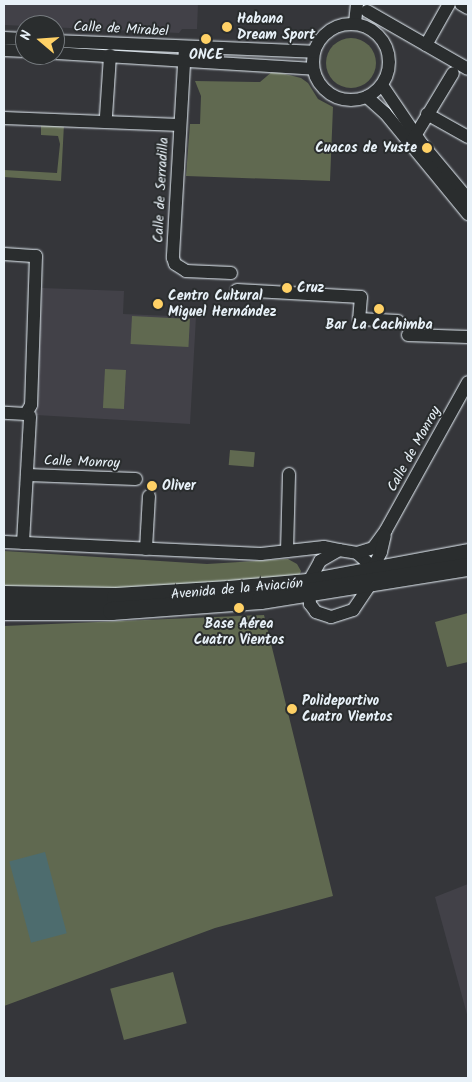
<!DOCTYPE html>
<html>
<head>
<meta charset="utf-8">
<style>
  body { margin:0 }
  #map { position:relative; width:472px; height:1082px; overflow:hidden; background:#35363a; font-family:Kalam,sans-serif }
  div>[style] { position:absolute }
  .built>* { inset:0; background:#424148 }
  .green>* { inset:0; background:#606950; transform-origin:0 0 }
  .round { border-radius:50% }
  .water>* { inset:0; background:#4d6c6e; transform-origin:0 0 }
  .roads { filter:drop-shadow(0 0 1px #e8f1f8) drop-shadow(0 0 1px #e8f1f8) }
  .street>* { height:12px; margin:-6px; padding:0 6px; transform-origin:6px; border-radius:6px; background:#2a2d2e }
  .street>.ring { margin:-6px; padding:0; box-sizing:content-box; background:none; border:12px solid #2a2d2e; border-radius:50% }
  .secondary>* { height:18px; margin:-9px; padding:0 9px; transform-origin:9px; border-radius:9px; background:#2a2d2e }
  .dots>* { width:14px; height:14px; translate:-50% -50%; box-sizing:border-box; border:2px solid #2a2d2e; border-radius:50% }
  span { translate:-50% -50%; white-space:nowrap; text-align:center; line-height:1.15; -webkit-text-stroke:4px #2a2d2e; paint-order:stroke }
  .poi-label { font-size:14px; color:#e8f1f8; font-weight:700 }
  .left { translate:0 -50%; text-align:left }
  .right { translate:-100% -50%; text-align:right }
  .street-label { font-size:14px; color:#e8f1f8 }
  .frame { position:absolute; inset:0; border:5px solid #e8f1f8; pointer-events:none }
  .north { position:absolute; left:15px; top:15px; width:50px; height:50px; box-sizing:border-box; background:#2a2d2e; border:1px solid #767b7f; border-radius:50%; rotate:288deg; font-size:14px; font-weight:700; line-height:20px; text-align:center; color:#e8f1f8 }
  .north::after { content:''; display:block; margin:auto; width:18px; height:22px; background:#ffd166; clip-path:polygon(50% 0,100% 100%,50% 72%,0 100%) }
</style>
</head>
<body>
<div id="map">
  <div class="built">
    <div style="clip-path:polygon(4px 4px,198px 4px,197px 29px,182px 29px,179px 33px,4px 25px)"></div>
    <div style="clip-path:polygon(42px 288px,124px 291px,123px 314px,196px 317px,190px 424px,36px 415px)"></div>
    <div style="clip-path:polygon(468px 884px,468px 1018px,435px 897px)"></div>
  </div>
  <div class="green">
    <div class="round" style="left:326px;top:38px;width:50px;height:50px"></div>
    <div style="clip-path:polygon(273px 71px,301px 78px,308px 83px,318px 99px,333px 107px,330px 181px,186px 176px,190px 124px,200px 124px,201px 96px,195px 81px,260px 82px)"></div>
    <div style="clip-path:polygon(41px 123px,64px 124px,61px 181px,4px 177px,4px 170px,57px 173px,60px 144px,58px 136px,41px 135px)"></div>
    <div style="left:132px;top:316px;width:58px;height:28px;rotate:3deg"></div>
    <div style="left:105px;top:369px;width:21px;height:39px;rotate:3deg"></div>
    <div style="left:230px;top:450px;width:25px;height:15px;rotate:5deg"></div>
    <div style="clip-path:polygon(4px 551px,207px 564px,288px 559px,297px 564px,301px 571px,298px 579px,179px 590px,4px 589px)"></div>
    <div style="clip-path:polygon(468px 613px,468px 662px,447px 667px,435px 622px)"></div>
    <div style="clip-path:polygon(264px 615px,333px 896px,215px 928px,4px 1006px,4px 626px)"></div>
    <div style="left:173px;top:972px;width:53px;height:65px;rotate:75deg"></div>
  </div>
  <div class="water">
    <div style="left:45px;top:852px;width:84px;height:37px;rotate:75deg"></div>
  </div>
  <div class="roads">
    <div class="street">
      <div style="left:461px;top:4px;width:8px;rotate:30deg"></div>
      <div style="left:367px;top:11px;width:116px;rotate:29.9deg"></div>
      <div style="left:355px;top:23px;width:19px;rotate:-84deg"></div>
      <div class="ring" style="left:313px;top:24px;width:64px;height:64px"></div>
      <div style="left:4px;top:38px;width:21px;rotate:3deg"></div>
      <div style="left:55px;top:41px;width:259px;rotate:2.4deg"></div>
      <div style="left:426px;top:45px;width:47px;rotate:-60.7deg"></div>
      <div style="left:185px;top:47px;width:211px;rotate:93.3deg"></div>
      <div style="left:173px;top:258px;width:6px;rotate:72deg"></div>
      <div style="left:175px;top:264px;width:13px;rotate:32deg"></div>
      <div style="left:186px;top:271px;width:45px;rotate:2.5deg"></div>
      <div style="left:4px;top:50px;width:21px;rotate:3deg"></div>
      <div style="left:55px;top:53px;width:258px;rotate:3.5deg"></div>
      <div style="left:382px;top:85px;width:71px;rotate:55.9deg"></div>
      <div style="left:422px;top:144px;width:72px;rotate:50.1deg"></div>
      <div style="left:367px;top:97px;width:24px;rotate:42deg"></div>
      <div style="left:385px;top:113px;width:131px;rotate:50.6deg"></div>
      <div style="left:427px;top:114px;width:47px;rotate:29.3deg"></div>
      <div style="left:106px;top:116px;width:61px;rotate:-86.2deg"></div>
      <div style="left:4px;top:118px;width:176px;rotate:2.3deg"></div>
      <div style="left:412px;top:141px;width:79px;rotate:-58.9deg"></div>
      <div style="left:4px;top:254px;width:32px;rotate:4deg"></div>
      <div style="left:36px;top:256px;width:149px;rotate:91.9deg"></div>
      <div style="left:31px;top:405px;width:10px;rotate:119deg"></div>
      <div style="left:26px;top:414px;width:22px;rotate:-177deg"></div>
      <div style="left:237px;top:290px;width:124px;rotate:3.2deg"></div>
      <div style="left:361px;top:297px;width:22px;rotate:95deg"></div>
      <div style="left:359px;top:319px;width:39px;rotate:3deg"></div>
      <div style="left:408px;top:335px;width:60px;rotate:1.9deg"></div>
      <div style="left:27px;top:475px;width:109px;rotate:2.1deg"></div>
      <div style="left:4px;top:542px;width:257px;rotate:2.7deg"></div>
      <div style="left:261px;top:554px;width:63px;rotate:-6.3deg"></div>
      <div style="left:324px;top:547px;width:15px;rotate:11deg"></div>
      <div style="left:23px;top:543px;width:127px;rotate:-86.8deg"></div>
      <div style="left:146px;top:549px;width:53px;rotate:-86.8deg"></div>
      <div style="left:339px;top:550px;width:18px;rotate:9deg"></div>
      <div style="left:357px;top:553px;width:13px;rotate:42deg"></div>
      <div style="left:367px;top:562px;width:10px;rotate:66deg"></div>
      <div style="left:371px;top:571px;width:14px;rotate:94deg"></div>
      <div style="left:370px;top:585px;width:30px;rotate:124deg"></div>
      <div style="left:353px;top:610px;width:23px;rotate:162deg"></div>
      <div style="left:331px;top:617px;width:16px;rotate:-162deg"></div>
      <div style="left:316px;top:612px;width:10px;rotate:-127deg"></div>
      <div style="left:310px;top:604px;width:21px;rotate:-95deg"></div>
      <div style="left:308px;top:583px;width:25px;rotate:-61deg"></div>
      <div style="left:320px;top:561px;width:22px;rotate:-30deg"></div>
      <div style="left:287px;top:551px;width:77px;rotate:-88.5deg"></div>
      <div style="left:357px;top:553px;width:17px;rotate:-17deg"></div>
      <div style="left:373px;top:548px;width:22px;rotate:-54deg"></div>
      <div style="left:386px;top:530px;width:169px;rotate:-61deg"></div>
      <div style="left:371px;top:571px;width:21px;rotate:-62deg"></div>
      <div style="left:381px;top:552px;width:17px;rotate:-77deg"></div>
    </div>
    <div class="secondary">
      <div style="left:4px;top:595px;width:112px;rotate:1deg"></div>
      <div style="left:116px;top:597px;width:113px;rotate:-3.5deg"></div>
      <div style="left:229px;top:590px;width:79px;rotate:-5.1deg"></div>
      <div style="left:308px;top:583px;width:163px;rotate:-10.6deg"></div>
      <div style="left:4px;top:611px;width:108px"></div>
      <div style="left:112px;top:611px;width:149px;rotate:-4.2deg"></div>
      <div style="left:261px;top:600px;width:210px;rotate:-9.1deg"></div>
    </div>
  </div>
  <div class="dots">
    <div style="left:227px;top:27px;background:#ffd166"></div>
    <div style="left:206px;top:39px;background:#ffd166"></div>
    <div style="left:427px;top:148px;background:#ffd166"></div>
    <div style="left:287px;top:288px;background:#ffd166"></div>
    <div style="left:158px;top:304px;background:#ffd166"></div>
    <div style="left:379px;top:309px;background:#ffd166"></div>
    <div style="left:152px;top:486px;background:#ffd166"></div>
    <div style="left:239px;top:608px;background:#ffd166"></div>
    <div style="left:292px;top:709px;background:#ffd166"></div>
  </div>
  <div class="poi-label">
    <span class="left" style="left:237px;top:27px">Habana<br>Dream Sport</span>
    <span style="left:206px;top:55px">ONCE</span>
    <span class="right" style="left:417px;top:148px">Cuacos de Yuste</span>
    <span class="left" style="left:297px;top:288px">Cruz</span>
    <span class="left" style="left:168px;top:304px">Centro Cultural<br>Miguel Hernández</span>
    <span style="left:379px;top:325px">Bar La Cachimba</span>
    <span class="left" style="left:162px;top:486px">Oliver</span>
    <span style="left:239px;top:632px">Base Aérea<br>Cuatro Vientos</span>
    <span class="left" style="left:302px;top:709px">Polideportivo<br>Cuatro Vientos</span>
  </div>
  <div class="street-label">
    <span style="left:121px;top:29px;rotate:3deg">Calle de Mirabel</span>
    <span style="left:161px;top:190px;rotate:-87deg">Calle de Serradilla</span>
    <span style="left:414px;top:449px;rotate:-61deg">Calle de Monroy</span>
    <span style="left:82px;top:462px;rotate:2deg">Calle Monroy</span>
    <span style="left:237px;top:589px;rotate:-5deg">Avenida de la Aviación</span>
  </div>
  <div class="frame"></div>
  <div class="north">N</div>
</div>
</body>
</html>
